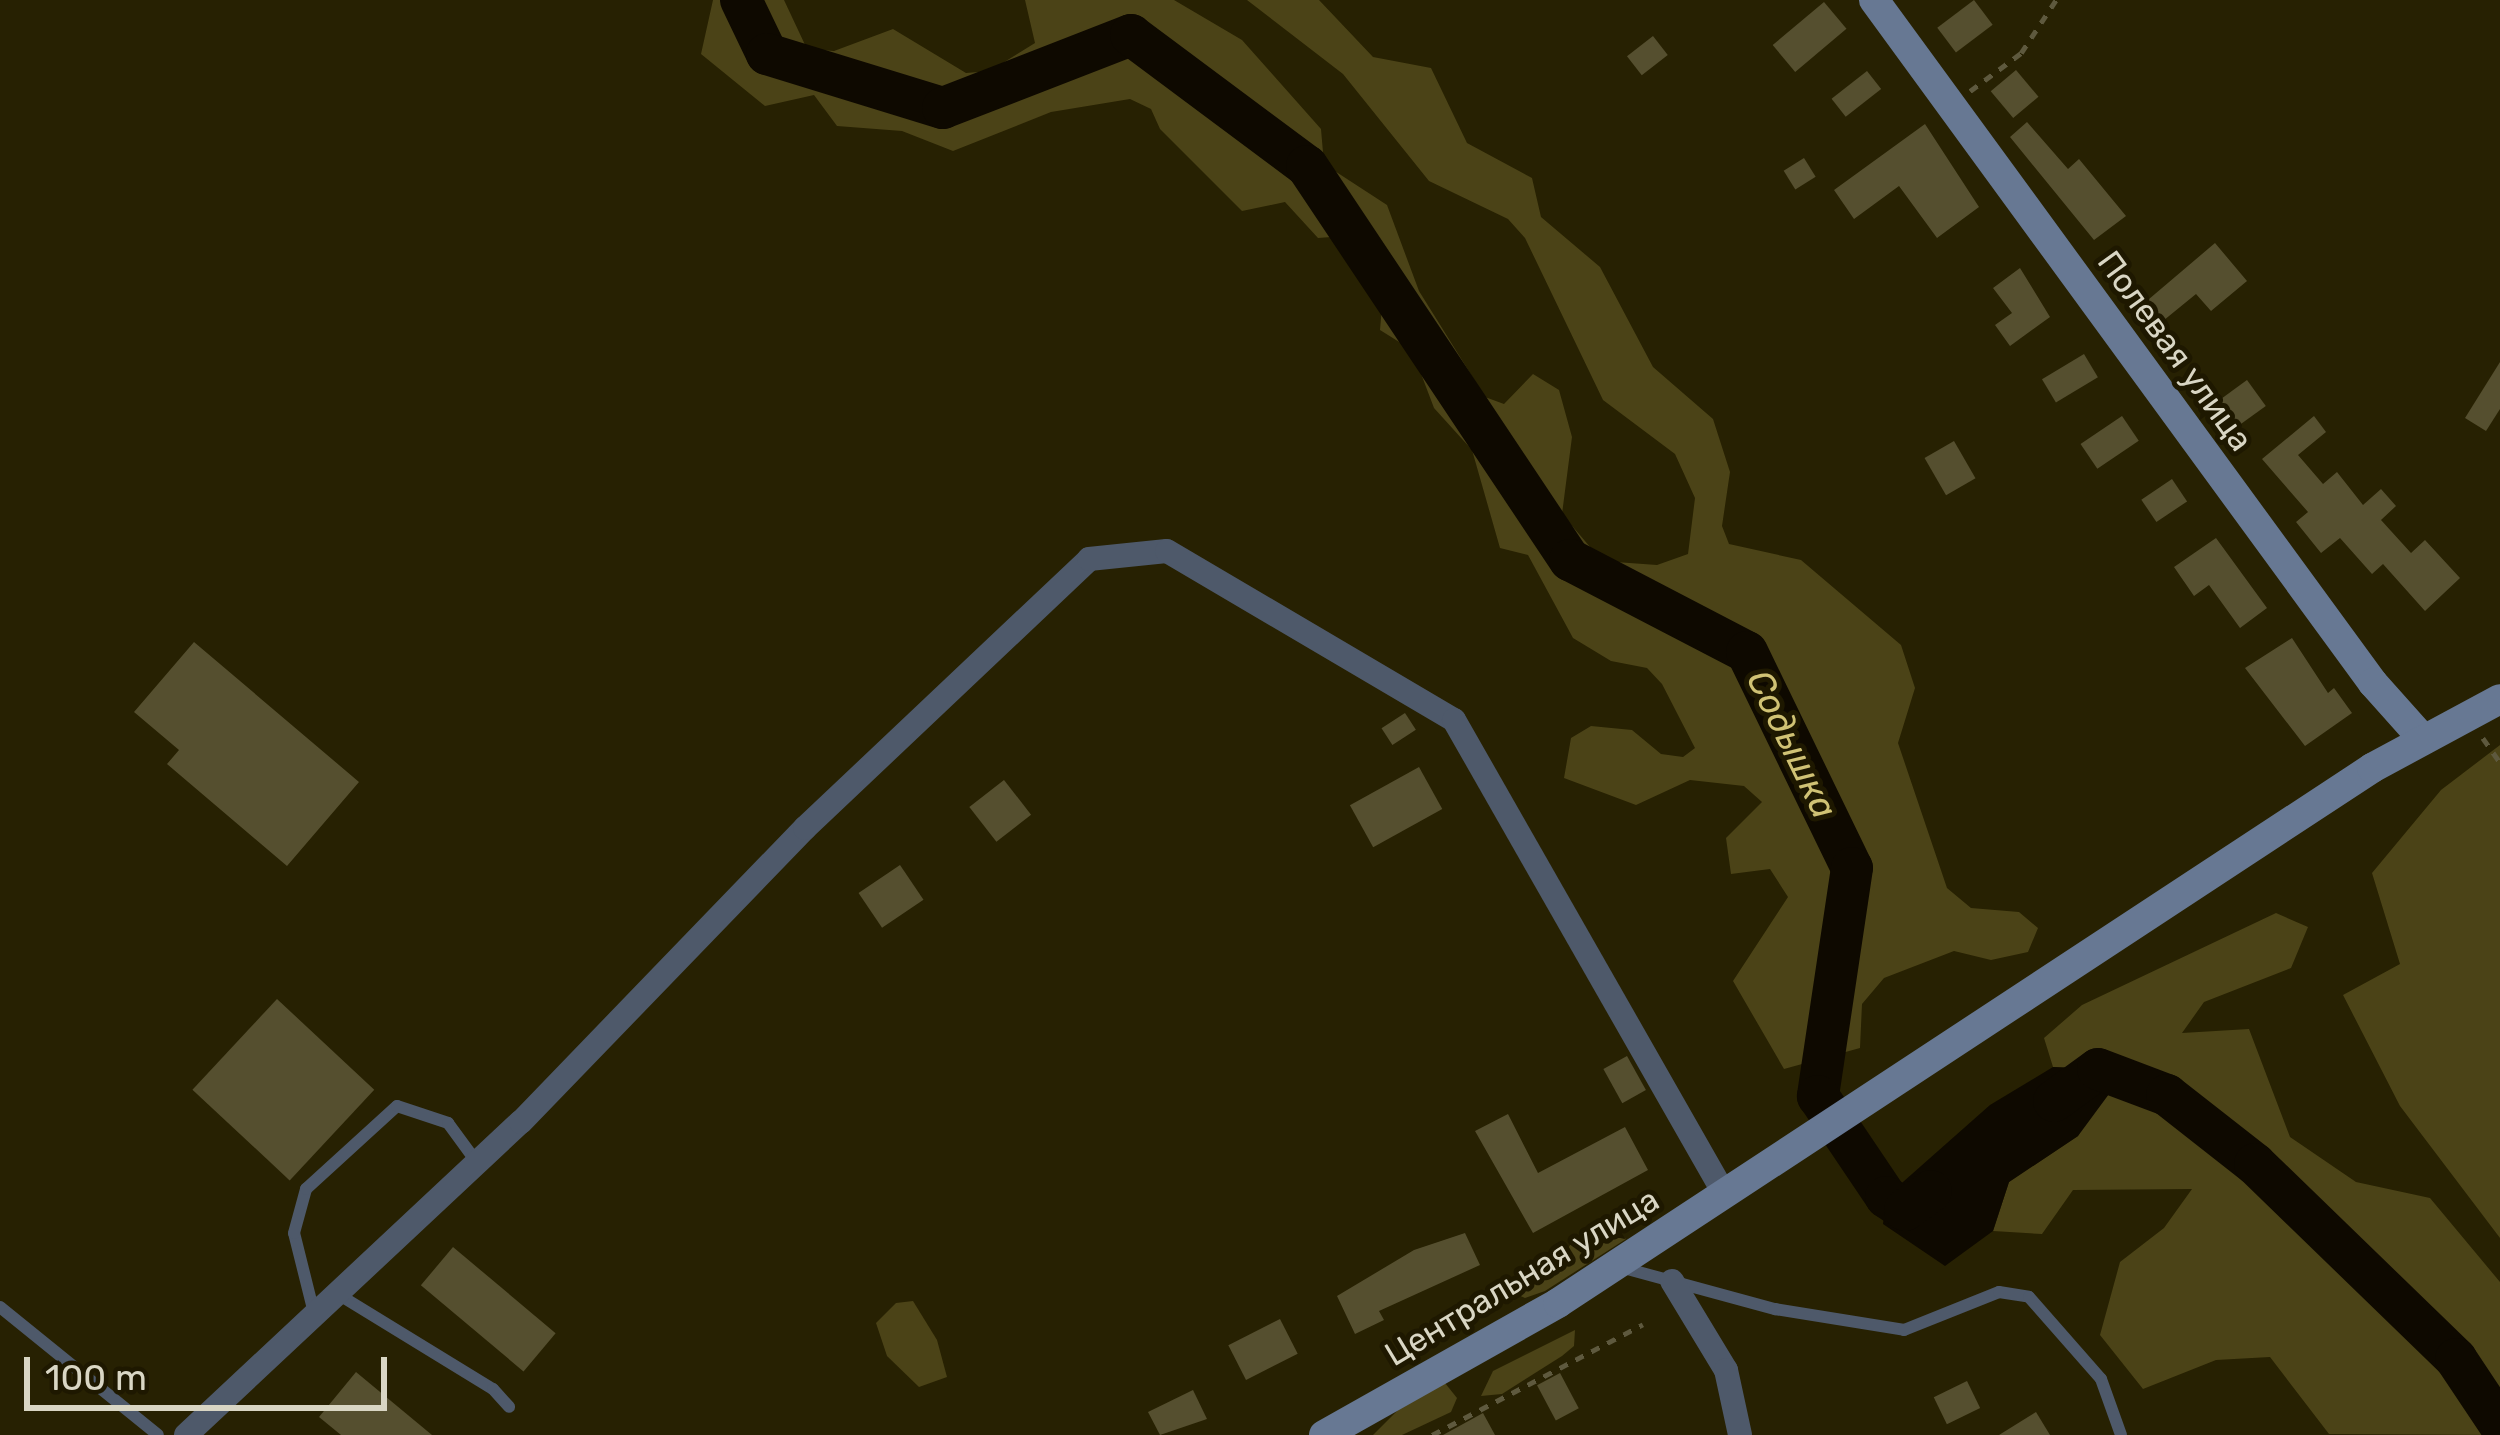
<!DOCTYPE html>
<html>
<head>
<meta charset="utf-8">
<style>
  body { margin:0 }
  #map { position:relative; width:2500px; height:1435px; overflow:hidden; background:#272102; font-family:Rubik,sans-serif }
  div>[style] { position:absolute }
  .green>* { inset:0; background:#4b4317 }
  .water>* { inset:0; background:#0e0900 }
  .river>* { height:42px; margin:-21px; padding:0 21px; transform-origin:21px; border-radius:21px; background:#0e0900 }
  .building>* { inset:0; background:#554f2f; transform-origin:0 0 }
  .path>* { height:4.5px; margin-top:-2.25px; transform-origin:0; background:repeating-linear-gradient(90deg,#5e593e 0 9px,transparent 0 18px) }
  .lane>* { height:12px; margin:-6px; padding:0 6px; transform-origin:6px; border-radius:6px; background:#4e596a }
  .street>* { height:24px; margin:-12px; padding:0 12px; transform-origin:12px; border-radius:12px; background:#4e596a }
  .secondary>* { height:30px; margin:-15px; padding:0 15px; transform-origin:15px; border-radius:15px; background:#677893 }
  span { translate:-50% -50%; white-space:nowrap; text-align:center; line-height:1.15; -webkit-text-stroke:10px #1e1800; paint-order:stroke }
  .street-label { font-size:33px; color:#d9d6c4 }
  .water-label { font-size:36px; color:#d0c274; font-style:italic }
  .scale { position:absolute; left:24px; top:1357px; width:363px; height:54px; box-sizing:border-box; border:6px solid #d9d6c4; border-top:0; padding-left:15px; font-size:36px; line-height:42px; white-space:nowrap; color:#d9d6c4; -webkit-text-stroke:9px #1e1800; paint-order:stroke }
</style>
</head>
<body>
<div id="map">
  <div class="green">
    <div style="clip-path:polygon(713px 0,784px 0,807px 49px,834px 51px,893px 29px,966px 73px,990px 71px,1035px 43px,1025px 0,1174px 0,1242px 40px,1321px 129px,1324px 164px,1387px 205px,1419px 291px,1485px 397px,1504px 404px,1533px 374px,1559px 390px,1572px 437px,1562px 514px,1602px 561px,1657px 565px,1688px 554px,1695px 498px,1675px 454px,1603px 400px,1525px 238px,1508px 219px,1429px 181px,1343px 74px,1247px 0,1319px 0,1373px 57px,1431px 68px,1467px 143px,1532px 178px,1541px 217px,1600px 267px,1653px 367px,1713px 419px,1730px 472px,1722px 526px,1729px 544px,1801px 560px,1901px 645px,1915px 688px,1898px 743px,1947px 888px,1971px 908px,2019px 912px,2038px 928px,2028px 952px,1991px 960px,1954px 951px,1884px 978px,1862px 1004px,1860px 1048px,1784px 1069px,1733px 981px,1788px 897px,1770px 869px,1731px 874px,1726px 838px,1762px 802px,1744px 786px,1690px 780px,1636px 805px,1564px 778px,1571px 738px,1591px 726px,1632px 730px,1661px 754px,1683px 757px,1695px 748px,1662px 684px,1647px 668px,1611px 661px,1573px 638px,1528px 555px,1500px 548px,1472px 450px,1434px 408px,1412px 350px,1380px 330px,1386px 258px,1345px 236px,1318px 238px,1285px 202px,1242px 211px,1160px 129px,1151px 109px,1130px 99px,1051px 112px,953px 151px,902px 131px,837px 126px,814px 95px,765px 106px,701px 54px)"></div>
    <div style="clip-path:polygon(2500px 745px,2500px 1238px,2400px 1106px,2343px 995px,2400px 964px,2372px 873px,2441px 790px)"></div>
    <div style="clip-path:polygon(2276px 913px,2308px 927px,2291px 968px,2204px 1002px,2182px 1033px,2249px 1029px,2290px 1137px,2356px 1182px,2430px 1198px,2500px 1282px,2500px 1435px,2329px 1434px,2270px 1357px,2216px 1360px,2143px 1389px,2100px 1335px,2120px 1262px,2164px 1228px,2192px 1189px,2073px 1190px,2042px 1234px,1993px 1231px,2009px 1182px,2078px 1136px,2097px 1069px,2053px 1067px,2044px 1038px,2082px 1005px)"></div>
    <div style="clip-path:polygon(1613px 1230px,1626px 1239px,1545px 1291px,1525px 1298px,1509px 1291px,1511px 1281px,1554px 1270px,1574px 1239px)"></div>
    <div style="clip-path:polygon(913px 1301px,937px 1340px,947px 1377px,919px 1387px,887px 1356px,876px 1323px,896px 1303px)"></div>
    <div style="clip-path:polygon(1575px 1330px,1574px 1346px,1562px 1356px,1502px 1394px,1481px 1396px,1493px 1371px)"></div>
    <div style="clip-path:polygon(1445px 1383px,1457px 1398px,1451px 1412px,1402px 1435px,1373px 1435px,1419px 1389px)"></div>
  </div>
  <div class="water">
    <div style="clip-path:polygon(2053px 1067px,2098px 1069px,2109px 1094px,2078px 1136px,2009px 1182px,1993px 1231px,1945px 1266px,1883px 1224px,1886px 1197px,1990px 1105px)"></div>
  </div>
  <div class="river">
    <div style="left:741px;top:0;width:60px;rotate:64.3deg"></div>
    <div style="left:767px;top:54px;width:184px;rotate:17.1deg"></div>
    <div style="left:943px;top:108px;width:202px;rotate:-21.2deg"></div>
    <div style="left:1131px;top:35px;width:219px;rotate:36.7deg"></div>
    <div style="left:1307px;top:166px;width:474px;rotate:56.3deg"></div>
    <div style="left:1570px;top:560px;width:199px;rotate:27.5deg"></div>
    <div style="left:1747px;top:652px;width:240px;rotate:64.1deg"></div>
    <div style="left:1852px;top:868px;width:231px;rotate:98.5deg"></div>
    <div style="left:1818px;top:1096px;width:122px;rotate:56deg"></div>
    <div style="left:1886px;top:1197px;width:23px;rotate:34deg"></div>
    <div style="left:1905px;top:1210px;width:32px;rotate:-36deg"></div>
    <div style="left:2054px;top:1101px;width:54px;rotate:-36deg"></div>
    <div style="left:2098px;top:1069px;width:74px;rotate:20.6deg"></div>
    <div style="left:2167px;top:1095px;width:112px;rotate:38.1deg"></div>
    <div style="left:2255px;top:1164px;width:280px;rotate:44.1deg"></div>
    <div style="left:2456px;top:1359px;width:79px;rotate:56.3deg"></div>
  </div>
  <div class="building">
    <div style="left:1974px;top:0;width:31px;height:46px;rotate:53deg"></div>
    <div style="left:1824px;top:2px;width:35px;height:67px;rotate:50deg"></div>
    <div style="left:1653px;top:36px;width:24px;height:33px;rotate:52deg"></div>
    <div style="left:2016px;top:70px;width:35px;height:33px;rotate:50deg"></div>
    <div style="left:1867px;top:71px;width:23px;height:45px;rotate:52deg"></div>
    <div style="clip-path:polygon(2027px 122px,2068px 169px,2079px 159px,2126px 216px,2094px 240px,2010px 137px)"></div>
    <div style="clip-path:polygon(1925px 124px,1979px 207px,1937px 238px,1899px 186px,1854px 219px,1834px 190px)"></div>
    <div style="left:1804px;top:158px;width:22px;height:24px;rotate:58deg"></div>
    <div style="clip-path:polygon(2215px 243px,2247px 281px,2211px 311px,2196px 294px,2158px 325px,2142px 305px)"></div>
    <div style="clip-path:polygon(2020px 268px,2050px 317px,2010px 346px,1995px 325px,2012px 313px,1993px 288px)"></div>
    <div style="left:2084px;top:354px;width:27px;height:49px;rotate:59deg"></div>
    <div style="clip-path:polygon(2500px 362px,2500px 409px,2486px 431px,2465px 418px)"></div>
    <div style="left:2247px;top:380px;width:32px;height:39px;rotate:54deg"></div>
    <div style="left:2122px;top:416px;width:30px;height:50px;rotate:56deg"></div>
    <div style="clip-path:polygon(2314px 416px,2326px 432px,2298px 455px,2323px 484px,2337px 472px,2363px 505px,2381px 489px,2396px 506px,2381px 520px,2411px 553px,2425px 540px,2460px 578px,2425px 611px,2383px 564px,2372px 574px,2340px 538px,2321px 553px,2296px 522px,2308px 512px,2262px 459px)"></div>
    <div style="left:1954px;top:441px;width:43px;height:34px;rotate:60deg"></div>
    <div style="left:2172px;top:479px;width:27px;height:37px;rotate:56deg"></div>
    <div style="clip-path:polygon(2216px 538px,2267px 608px,2240px 628px,2209px 585px,2194px 596px,2174px 567px)"></div>
    <div style="clip-path:polygon(2292px 638px,2328px 693px,2334px 688px,2352px 713px,2305px 746px,2245px 668px)"></div>
    <div style="clip-path:polygon(194px 642px,359px 782px,287px 866px,167px 764px,179px 750px,134px 712px)"></div>
    <div style="left:1405px;top:713px;width:20px;height:28px;rotate:57deg"></div>
    <div style="left:1419px;top:767px;width:48px;height:79px;rotate:61deg"></div>
    <div style="left:1004px;top:780px;width:44px;height:44px;rotate:52deg"></div>
    <div style="left:900px;top:865px;width:42px;height:50px;rotate:56deg"></div>
    <div style="left:277px;top:999px;width:133px;height:124px;rotate:43deg"></div>
    <div style="left:1627px;top:1056px;width:39px;height:27px;rotate:61deg"></div>
    <div style="clip-path:polygon(1508px 1114px,1538px 1173px,1625px 1127px,1648px 1170px,1533px 1233px,1475px 1131px)"></div>
    <div style="clip-path:polygon(1465px 1233px,1480px 1265px,1379px 1311px,1384px 1320px,1355px 1334px,1337px 1296px,1414px 1250px)"></div>
    <div style="left:453px;top:1247px;width:134px;height:50px;rotate:40deg"></div>
    <div style="left:1280px;top:1319px;width:39px;height:58px;rotate:63deg"></div>
    <div style="clip-path:polygon(356px 1372px,432px 1435px,341px 1435px,319px 1417px)"></div>
    <div style="left:1560px;top:1373px;width:40px;height:26px;rotate:62deg"></div>
    <div style="left:1967px;top:1381px;width:30px;height:37px;rotate:64deg"></div>
    <div style="clip-path:polygon(1193px 1390px,1207px 1419px,1160px 1435px,1148px 1412px)"></div>
    <div style="clip-path:polygon(2036px 1412px,2050px 1435px,1999px 1435px)"></div>
    <div style="clip-path:polygon(1483px 1413px,1495px 1435px,1443px 1435px)"></div>
  </div>
  <div class="path">
    <div style="left:1970px;top:91px;width:64px;rotate:-36.7deg"></div>
    <div style="left:2021px;top:53px;width:64px;rotate:-56.6deg"></div>
    <div style="left:2483px;top:738px;width:29px;rotate:55deg"></div>
    <div style="left:1432px;top:1435px;width:238px;rotate:-27.7deg"></div>
  </div>
  <div class="lane">
    <div style="left:1620px;top:1267px;width:161px;rotate:15.2deg"></div>
    <div style="left:1775px;top:1309px;width:131px;rotate:9.2deg"></div>
    <div style="left:1904px;top:1330px;width:102px;rotate:-21.8deg"></div>
    <div style="left:1999px;top:1292px;width:30px;rotate:9deg"></div>
    <div style="left:2029px;top:1297px;width:109px;rotate:48.7deg"></div>
    <div style="left:2101px;top:1379px;width:59px;rotate:70.3deg"></div>
    <div style="left:341px;top:1296px;width:178px;rotate:31.5deg"></div>
    <div style="left:493px;top:1389px;width:24px;rotate:48deg"></div>
    <div style="left:0;top:1307px;width:203px;rotate:39deg"></div>
    <div style="left:314px;top:1313px;width:82px;rotate:-104deg"></div>
    <div style="left:294px;top:1233px;width:46px;rotate:-74.7deg"></div>
    <div style="left:306px;top:1189px;width:123px;rotate:-42.4deg"></div>
    <div style="left:397px;top:1106px;width:54px;rotate:18.4deg"></div>
    <div style="left:448px;top:1123px;width:51px;rotate:53.8deg"></div>
  </div>
  <div class="street">
    <div style="left:1672px;top:1281px;width:104px;rotate:58.8deg"></div>
    <div style="left:1726px;top:1370px;width:66px;rotate:77.8deg"></div>
    <div style="left:186px;top:1435px;width:458px;rotate:-43.1deg"></div>
    <div style="left:521px;top:1122px;width:409px;rotate:-46deg"></div>
    <div style="left:805px;top:828px;width:391px;rotate:-43.4deg"></div>
    <div style="left:1089px;top:559px;width:78px;rotate:-5.9deg"></div>
    <div style="left:1167px;top:551px;width:333px;rotate:30.5deg"></div>
    <div style="left:1454px;top:720px;width:547px;rotate:60.29deg"></div>
  </div>
  <div class="secondary">
    <div style="left:1874px;top:0;width:846px;rotate:53.85deg"></div>
    <div style="left:2373px;top:683px;width:76px;rotate:48.2deg"></div>
    <div style="left:1324px;top:1435px;width:269px;rotate:-29.4deg"></div>
    <div style="left:1558px;top:1303px;width:974px;rotate:-33.31deg"></div>
    <div style="left:2372px;top:768px;width:145px;rotate:-28.3deg"></div>
  </div>
  <div class="street-label">
    <span style="left:2175px;top:351px;rotate:54deg">Полевая улица</span>
    <span style="left:1522px;top:1277px;rotate:-31deg">Центральная улица</span>
  </div>
  <div class="water-label">
    <span style="left:1792px;top:744px;rotate:64deg">Содышка</span>
  </div>
  <div class="scale">100 m</div>
</div>
</body>
</html>
